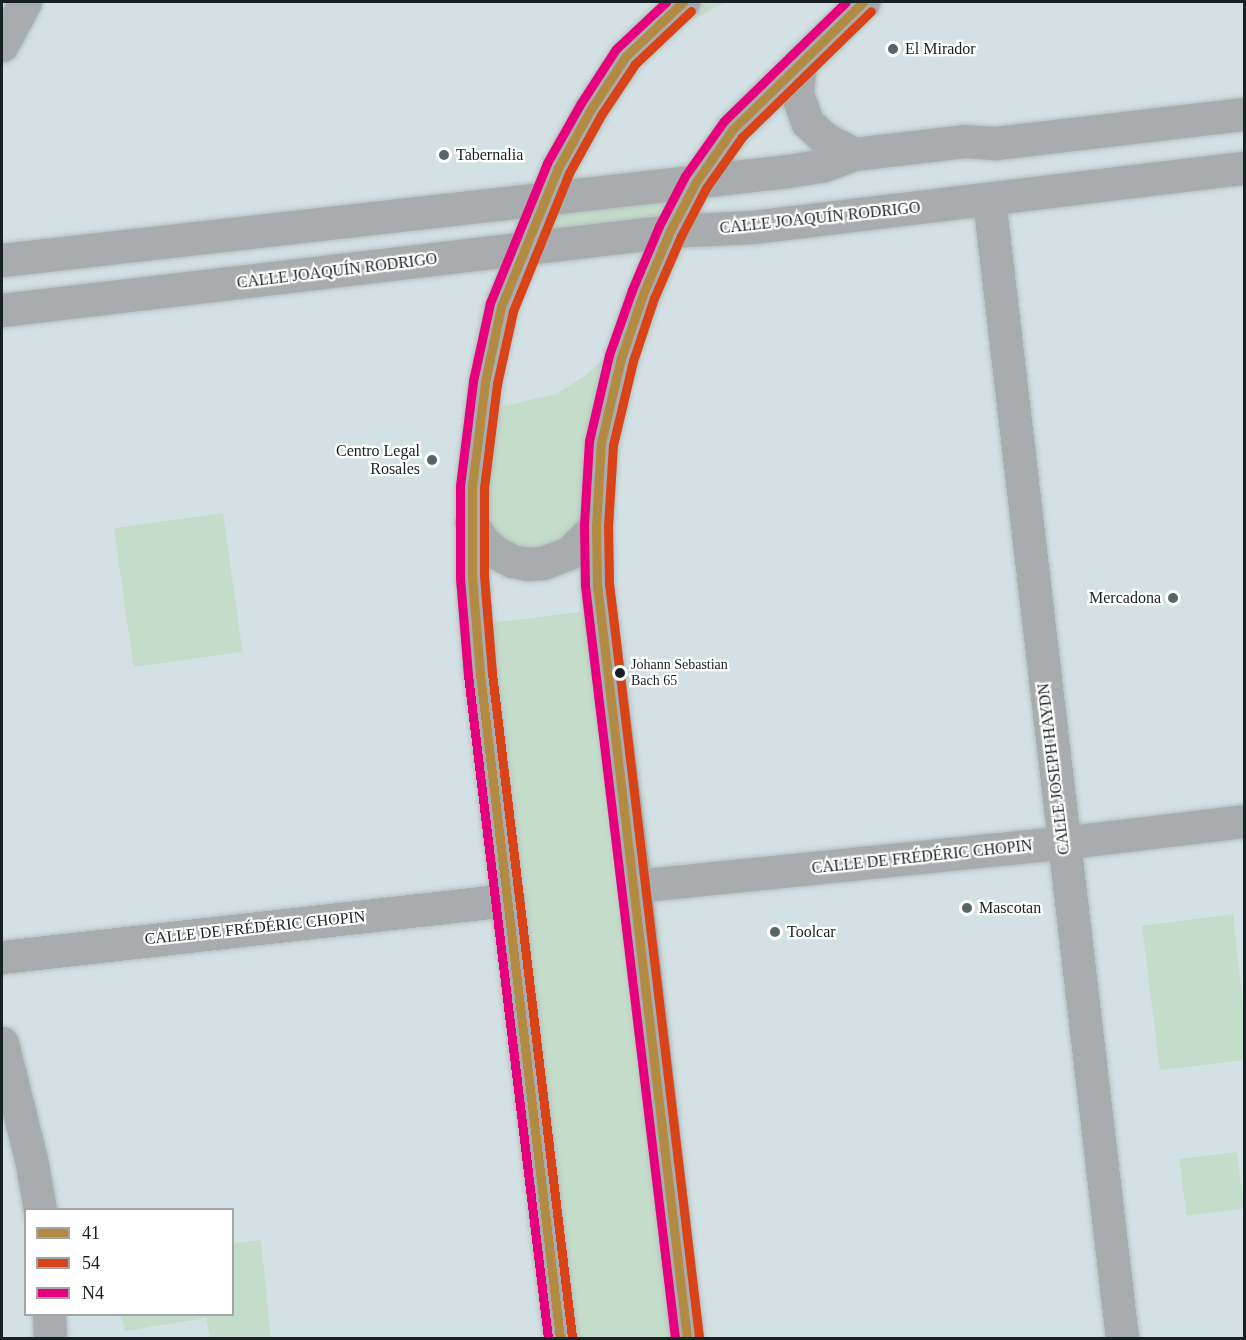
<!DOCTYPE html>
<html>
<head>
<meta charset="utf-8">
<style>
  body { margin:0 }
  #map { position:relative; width:1246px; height:1340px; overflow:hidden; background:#d3e1e4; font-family:Georgia,serif }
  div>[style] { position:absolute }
  .green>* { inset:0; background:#c4dcca; transform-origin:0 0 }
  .roads { filter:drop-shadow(0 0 2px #b3bdbf) drop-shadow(0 0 2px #b3bdbf) }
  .minor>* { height:33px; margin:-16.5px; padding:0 16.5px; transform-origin:16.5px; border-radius:16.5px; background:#a8acae }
  .bus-1>* { height:9px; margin:-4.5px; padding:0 4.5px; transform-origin:4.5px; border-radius:4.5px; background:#b38a41 }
  .bus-2>* { height:9px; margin:-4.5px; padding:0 4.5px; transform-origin:4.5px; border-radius:4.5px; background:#d94318 }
  .bus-3>* { height:9px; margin:-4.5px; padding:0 4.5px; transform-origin:4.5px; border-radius:4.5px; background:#e6007e }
  .dots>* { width:16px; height:16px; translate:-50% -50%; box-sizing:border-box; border:3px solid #fff; border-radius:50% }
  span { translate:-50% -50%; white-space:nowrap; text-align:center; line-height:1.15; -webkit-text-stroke:4.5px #fff; paint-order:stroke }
  .bus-label { font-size:14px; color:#172022 }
  .left { translate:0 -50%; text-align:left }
  .poi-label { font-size:16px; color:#172022 }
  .right { translate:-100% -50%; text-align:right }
  .street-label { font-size:16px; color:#172022 }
  .frame { position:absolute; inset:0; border:3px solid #172022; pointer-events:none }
  .legend { position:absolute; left:24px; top:1208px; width:210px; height:108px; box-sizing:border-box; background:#fff; border:2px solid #a2a6a7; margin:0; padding:8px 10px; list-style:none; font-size:18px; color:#172022 }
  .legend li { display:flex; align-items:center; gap:12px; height:30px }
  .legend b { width:30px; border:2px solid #a2a6a7 }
</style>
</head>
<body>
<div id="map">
  <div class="green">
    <div style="clip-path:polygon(701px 2px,726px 2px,669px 32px)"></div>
    <div style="clip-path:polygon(671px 196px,662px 218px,546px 234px,554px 215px,562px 209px)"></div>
    <div style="clip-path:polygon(611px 352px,578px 532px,530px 555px,494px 536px,482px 504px,491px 409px,556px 394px,586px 375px)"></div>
    <div style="left:223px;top:513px;width:140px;height:110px;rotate:82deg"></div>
    <div style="left:587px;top:611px;width:732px;height:98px;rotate:83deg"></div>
    <div style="clip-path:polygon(1233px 914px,1244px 1014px,1244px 1060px,1160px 1070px,1142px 926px)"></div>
    <div style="left:1237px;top:1152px;width:57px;height:58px;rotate:83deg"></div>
    <div style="clip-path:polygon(261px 1240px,271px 1338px,210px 1338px,206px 1318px,125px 1331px,121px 1315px,232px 1314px,233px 1243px)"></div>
  </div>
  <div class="roads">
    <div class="minor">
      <div style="left:2px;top:45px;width:49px;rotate:-61.9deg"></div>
      <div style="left:800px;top:63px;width:31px;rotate:96deg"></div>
      <div style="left:797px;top:94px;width:30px;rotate:70deg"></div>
      <div style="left:807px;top:122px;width:25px;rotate:43deg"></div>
      <div style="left:825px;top:139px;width:33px;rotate:27deg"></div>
      <div style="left:989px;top:199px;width:1147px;rotate:83.34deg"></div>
      <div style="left:2px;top:260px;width:791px;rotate:-6.46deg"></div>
      <div style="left:788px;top:171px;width:36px;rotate:-9deg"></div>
      <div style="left:824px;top:165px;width:32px;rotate:-20deg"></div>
      <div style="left:854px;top:154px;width:111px;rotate:-6.7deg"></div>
      <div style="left:964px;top:141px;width:32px;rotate:4deg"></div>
      <div style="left:996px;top:143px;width:250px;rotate:-6.7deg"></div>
      <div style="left:2px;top:310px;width:673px;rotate:-6.74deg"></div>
      <div style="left:670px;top:231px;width:83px;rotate:-2.8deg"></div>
      <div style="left:753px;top:227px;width:495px;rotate:-6.9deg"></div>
      <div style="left:471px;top:522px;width:21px;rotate:59deg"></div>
      <div style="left:482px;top:540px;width:18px;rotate:43deg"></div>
      <div style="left:495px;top:552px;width:19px;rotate:28deg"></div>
      <div style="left:512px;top:561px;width:16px;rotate:11deg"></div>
      <div style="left:528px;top:564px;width:15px;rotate:-4deg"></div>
      <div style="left:543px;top:563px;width:28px;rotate:-21deg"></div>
      <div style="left:569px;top:553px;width:38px;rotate:-45deg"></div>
      <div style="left:635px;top:886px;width:429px;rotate:-5.8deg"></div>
      <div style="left:1062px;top:843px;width:183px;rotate:-6.9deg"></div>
      <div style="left:2px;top:957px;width:509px;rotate:-6.43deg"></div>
      <div style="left:2px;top:1043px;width:120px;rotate:76deg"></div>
      <div style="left:31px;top:1159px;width:52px;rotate:80deg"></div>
      <div style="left:49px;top:1314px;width:24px;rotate:88deg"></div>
      <div style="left:560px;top:1338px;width:669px;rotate:-96.87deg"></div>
      <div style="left:480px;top:674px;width:98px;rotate:-94.7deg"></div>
      <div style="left:472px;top:576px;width:89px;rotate:-90deg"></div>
      <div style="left:472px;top:487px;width:106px;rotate:-82.9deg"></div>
      <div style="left:485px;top:382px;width:77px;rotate:-78deg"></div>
      <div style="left:501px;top:307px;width:150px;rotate:-67.7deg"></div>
      <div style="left:558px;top:168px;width:68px;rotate:-60.8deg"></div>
      <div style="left:591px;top:109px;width:64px;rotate:-56.6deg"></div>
      <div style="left:626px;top:56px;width:79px;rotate:-43.5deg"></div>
      <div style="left:687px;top:1338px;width:455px;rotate:-96.6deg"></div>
      <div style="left:635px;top:886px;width:304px;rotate:-97.2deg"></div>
      <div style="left:597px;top:584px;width:58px;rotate:-91deg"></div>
      <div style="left:596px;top:526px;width:83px;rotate:-86.6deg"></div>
      <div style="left:601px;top:443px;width:87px;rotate:-76.8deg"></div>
      <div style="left:621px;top:358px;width:68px;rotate:-71deg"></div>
      <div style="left:643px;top:294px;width:69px;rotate:-66.8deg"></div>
      <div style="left:670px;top:231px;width:55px;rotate:-62deg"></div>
      <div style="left:696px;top:182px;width:65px;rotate:-55.1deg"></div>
      <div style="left:733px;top:129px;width:182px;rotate:-44.3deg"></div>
    </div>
  </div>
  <div class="bus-1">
    <div style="left:560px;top:1338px;width:669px;rotate:-96.87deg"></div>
    <div style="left:480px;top:674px;width:98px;rotate:-94.7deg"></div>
    <div style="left:472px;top:576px;width:89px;rotate:-90deg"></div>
    <div style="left:472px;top:487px;width:106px;rotate:-82.9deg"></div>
    <div style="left:485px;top:382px;width:77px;rotate:-78deg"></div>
    <div style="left:501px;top:307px;width:150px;rotate:-67.7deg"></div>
    <div style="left:558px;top:168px;width:68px;rotate:-60.8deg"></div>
    <div style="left:591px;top:109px;width:64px;rotate:-56.6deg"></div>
    <div style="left:626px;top:56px;width:79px;rotate:-43.5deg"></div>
    <div style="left:687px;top:1338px;width:759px;rotate:-96.81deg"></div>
    <div style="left:597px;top:584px;width:58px;rotate:-91deg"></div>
    <div style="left:596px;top:526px;width:83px;rotate:-86.6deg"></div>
    <div style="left:601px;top:443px;width:87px;rotate:-76.8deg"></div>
    <div style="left:621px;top:358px;width:68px;rotate:-71deg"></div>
    <div style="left:643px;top:294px;width:69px;rotate:-66.8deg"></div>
    <div style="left:670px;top:231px;width:55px;rotate:-62deg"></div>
    <div style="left:696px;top:182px;width:65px;rotate:-55.1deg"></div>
    <div style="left:733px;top:129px;width:182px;rotate:-44.3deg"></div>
  </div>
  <div class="bus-2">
    <div style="left:572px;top:1337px;width:669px;rotate:-96.87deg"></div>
    <div style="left:492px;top:673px;width:97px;rotate:-94.7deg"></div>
    <div style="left:484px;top:576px;width:88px;rotate:-90deg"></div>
    <div style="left:484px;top:488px;width:105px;rotate:-82.9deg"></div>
    <div style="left:497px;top:384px;width:75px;rotate:-77.6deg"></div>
    <div style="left:513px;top:311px;width:149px;rotate:-67.9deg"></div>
    <div style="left:569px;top:173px;width:66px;rotate:-61.1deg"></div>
    <div style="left:601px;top:115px;width:61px;rotate:-56.3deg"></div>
    <div style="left:635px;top:64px;width:77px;rotate:-43.4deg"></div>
    <div style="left:699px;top:1337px;width:759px;rotate:-96.81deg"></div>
    <div style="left:609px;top:583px;width:57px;rotate:-91deg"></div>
    <div style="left:608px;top:526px;width:81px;rotate:-86.5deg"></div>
    <div style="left:613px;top:445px;width:86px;rotate:-76.6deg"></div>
    <div style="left:633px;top:361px;width:66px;rotate:-71.6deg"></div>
    <div style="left:654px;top:298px;width:68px;rotate:-66.5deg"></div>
    <div style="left:681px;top:236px;width:54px;rotate:-62.5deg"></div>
    <div style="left:706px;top:188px;width:62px;rotate:-54.8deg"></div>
    <div style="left:742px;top:137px;width:180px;rotate:-44.3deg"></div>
  </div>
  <div class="bus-3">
    <div style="left:548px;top:1338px;width:668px;rotate:-96.88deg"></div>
    <div style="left:468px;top:675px;width:98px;rotate:-94.7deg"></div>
    <div style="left:460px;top:577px;width:91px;rotate:-90deg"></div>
    <div style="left:460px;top:486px;width:106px;rotate:-82.9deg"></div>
    <div style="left:473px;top:381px;width:80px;rotate:-77.7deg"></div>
    <div style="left:490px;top:303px;width:151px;rotate:-67.8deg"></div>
    <div style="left:547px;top:163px;width:69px;rotate:-60.5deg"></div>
    <div style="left:581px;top:103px;width:64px;rotate:-57.1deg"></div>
    <div style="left:616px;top:49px;width:69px;rotate:-43.2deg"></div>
    <div style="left:675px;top:1338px;width:758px;rotate:-96.82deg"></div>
    <div style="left:585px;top:585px;width:60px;rotate:-91deg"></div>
    <div style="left:584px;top:525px;width:84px;rotate:-86.6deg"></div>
    <div style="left:589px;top:441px;width:88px;rotate:-76.9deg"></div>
    <div style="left:609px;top:355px;width:69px;rotate:-70.5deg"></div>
    <div style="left:632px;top:290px;width:69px;rotate:-67.1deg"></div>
    <div style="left:659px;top:226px;width:56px;rotate:-62.5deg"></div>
    <div style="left:685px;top:176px;width:67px;rotate:-54.7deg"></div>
    <div style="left:724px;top:121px;width:170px;rotate:-44.3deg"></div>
  </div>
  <div class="dots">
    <div style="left:893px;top:49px;background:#596466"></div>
    <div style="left:444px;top:155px;background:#596466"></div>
    <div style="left:432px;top:460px;background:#596466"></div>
    <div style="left:1173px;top:598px;background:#596466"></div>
    <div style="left:620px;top:673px;background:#172022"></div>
    <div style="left:967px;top:908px;background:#596466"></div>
    <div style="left:775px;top:932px;background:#596466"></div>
  </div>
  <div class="bus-label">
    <span class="left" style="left:631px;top:673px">Johann Sebastian<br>Bach 65</span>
  </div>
  <div class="poi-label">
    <span class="left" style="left:905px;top:49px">El Mirador</span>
    <span class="left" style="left:456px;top:155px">Tabernalia</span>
    <span class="right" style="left:420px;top:460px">Centro Legal<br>Rosales</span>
    <span class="right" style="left:1161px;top:598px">Mercadona</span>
    <span class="left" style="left:979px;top:908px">Mascotan</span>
    <span class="left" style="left:787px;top:932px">Toolcar</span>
  </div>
  <div class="street-label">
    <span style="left:820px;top:218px;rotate:-6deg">CALLE JOAQUÍN RODRIGO</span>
    <span style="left:337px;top:271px;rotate:-7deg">CALLE JOAQUÍN RODRIGO</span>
    <span style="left:1054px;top:769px;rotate:-97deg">CALLE JOSEPH HAYDN</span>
    <span style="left:922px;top:857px;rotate:-6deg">CALLE DE FRÉDÉRIC CHOPIN</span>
    <span style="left:255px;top:928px;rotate:-6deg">CALLE DE FRÉDÉRIC CHOPIN</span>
  </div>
  <div class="frame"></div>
  <ul class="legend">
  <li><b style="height:8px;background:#b38a41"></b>41</li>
  <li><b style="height:8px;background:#d94318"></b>54</li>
  <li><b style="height:8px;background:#e6007e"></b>N4</li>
  </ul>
</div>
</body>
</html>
